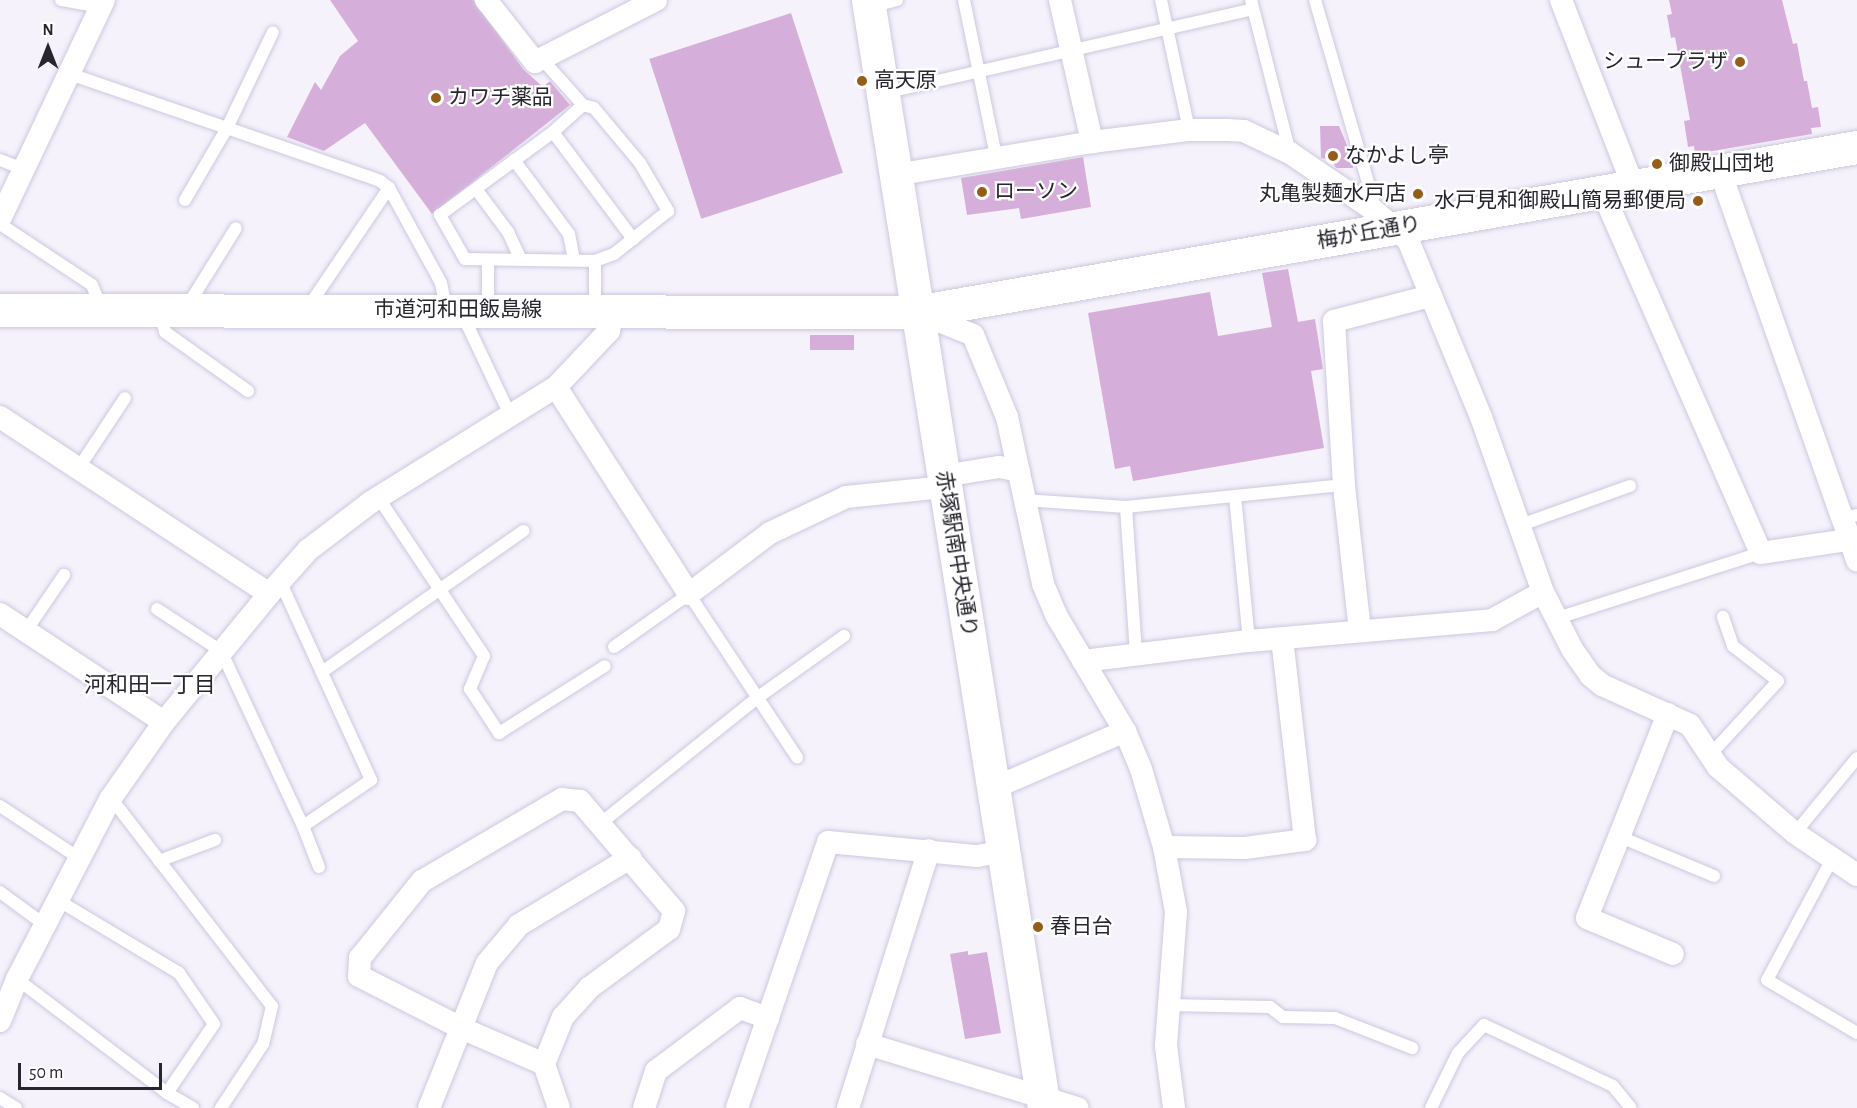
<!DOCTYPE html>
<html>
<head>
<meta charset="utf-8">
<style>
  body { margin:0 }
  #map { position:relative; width:1857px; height:1108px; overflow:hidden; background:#f5f2fc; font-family:"Alegreya Sans","Noto Sans JP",sans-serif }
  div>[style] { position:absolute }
  .building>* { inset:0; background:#d6aeda; transform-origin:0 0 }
  .roads { filter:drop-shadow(0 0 2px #cec7df) drop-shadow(0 0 2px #cec7df) }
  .lane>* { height:12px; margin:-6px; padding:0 6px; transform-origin:6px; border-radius:6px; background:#fff }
  .street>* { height:22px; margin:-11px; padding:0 11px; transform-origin:11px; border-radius:11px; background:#fff }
  .secondary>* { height:33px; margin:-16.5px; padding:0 16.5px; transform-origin:16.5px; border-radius:16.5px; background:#fff }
  .dots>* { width:16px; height:16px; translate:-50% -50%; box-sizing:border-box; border:3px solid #fff; border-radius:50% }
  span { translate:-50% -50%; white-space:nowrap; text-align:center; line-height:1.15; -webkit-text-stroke:4.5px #fff; paint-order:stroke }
  .poi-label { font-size:21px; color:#27252d }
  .right { translate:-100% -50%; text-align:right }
  .left { translate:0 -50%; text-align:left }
  .street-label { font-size:21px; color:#27252d }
  .neighbourhood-label { font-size:22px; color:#27252d }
  .north { position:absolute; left:18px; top:18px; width:60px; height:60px; -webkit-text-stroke:4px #fff; paint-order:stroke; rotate:0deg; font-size:16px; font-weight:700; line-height:24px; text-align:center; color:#27252d }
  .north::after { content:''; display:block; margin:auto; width:21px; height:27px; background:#27252d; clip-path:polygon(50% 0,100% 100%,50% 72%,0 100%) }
  .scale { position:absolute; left:18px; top:1063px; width:144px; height:27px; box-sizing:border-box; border:3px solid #27252d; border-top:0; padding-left:8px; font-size:18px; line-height:21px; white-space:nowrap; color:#27252d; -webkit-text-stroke:4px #fff; paint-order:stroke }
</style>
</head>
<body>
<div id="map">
  <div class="building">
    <div style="clip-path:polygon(330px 0,473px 0,524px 70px,543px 87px,550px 81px,570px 105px,432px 214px,365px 123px,324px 151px,287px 137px,315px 82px,321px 90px,340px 56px,358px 41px)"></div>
    <div style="clip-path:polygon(1669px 0,1782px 0,1793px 44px,1797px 43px,1804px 81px,1807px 81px,1812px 108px,1818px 107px,1821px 127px,1811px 128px,1812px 134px,1695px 154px,1694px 146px,1688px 147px,1684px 121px,1690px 120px,1675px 37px,1671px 38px,1667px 15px,1672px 14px)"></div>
    <div style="left:791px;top:13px;width:168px;height:149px;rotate:72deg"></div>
    <div style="clip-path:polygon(1320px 126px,1339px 126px,1352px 157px,1353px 168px,1336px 168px,1332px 160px,1321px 158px)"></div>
    <div style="clip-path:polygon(1083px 157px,1091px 207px,1021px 219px,1019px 208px,967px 215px,961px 178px)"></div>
    <div style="clip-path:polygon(1288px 269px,1298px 322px,1315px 319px,1323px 369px,1311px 371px,1324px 448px,1133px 481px,1130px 466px,1115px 469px,1088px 313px,1210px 292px,1218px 336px,1272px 327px,1262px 273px)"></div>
    <div style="left:810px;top:335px;width:44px;height:15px"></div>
    <div style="clip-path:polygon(968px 951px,968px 955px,987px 952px,1001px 1033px,965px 1039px,950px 954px)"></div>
  </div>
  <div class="roads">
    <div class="lane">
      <div style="left:61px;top:0;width:40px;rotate:10deg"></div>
      <div style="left:964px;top:0;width:159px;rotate:78.4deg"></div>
      <div style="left:1161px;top:0;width:133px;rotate:77.8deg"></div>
      <div style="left:1251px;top:0;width:158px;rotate:75.7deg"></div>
      <div style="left:1315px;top:0;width:207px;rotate:73.8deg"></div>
      <div style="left:1373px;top:199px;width:9px;rotate:103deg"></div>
      <div style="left:871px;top:7px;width:27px;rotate:-15deg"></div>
      <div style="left:541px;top:58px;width:63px;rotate:48.2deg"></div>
      <div style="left:70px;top:74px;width:328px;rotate:19deg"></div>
      <div style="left:380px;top:181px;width:11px;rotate:38deg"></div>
      <div style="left:389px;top:188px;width:108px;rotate:61.3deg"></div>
      <div style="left:441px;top:283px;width:16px;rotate:79deg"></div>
      <div style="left:444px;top:299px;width:30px;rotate:45deg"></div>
      <div style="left:465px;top:320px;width:107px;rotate:64.6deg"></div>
      <div style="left:884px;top:93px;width:378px;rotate:-12.8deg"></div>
      <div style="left:583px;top:105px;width:11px;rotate:15deg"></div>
      <div style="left:594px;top:108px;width:72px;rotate:50.1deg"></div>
      <div style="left:640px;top:163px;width:56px;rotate:59.7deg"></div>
      <div style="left:668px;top:211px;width:69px;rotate:141.5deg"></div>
      <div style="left:614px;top:254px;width:20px;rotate:160deg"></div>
      <div style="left:595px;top:261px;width:130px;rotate:-179.1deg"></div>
      <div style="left:465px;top:259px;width:51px;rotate:-119.6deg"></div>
      <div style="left:440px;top:215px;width:140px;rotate:-36.3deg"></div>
      <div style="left:553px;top:132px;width:40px;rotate:-42deg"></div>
      <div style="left:553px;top:132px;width:134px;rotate:53.2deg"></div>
      <div style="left:0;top:160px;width:25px;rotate:21deg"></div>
      <div style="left:514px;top:160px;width:92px;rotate:53.4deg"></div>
      <div style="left:569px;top:234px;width:26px;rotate:79deg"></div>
      <div style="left:476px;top:189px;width:54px;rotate:53.3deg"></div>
      <div style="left:508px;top:232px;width:31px;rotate:65deg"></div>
      <div style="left:185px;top:200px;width:83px;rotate:-59.7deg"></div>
      <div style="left:227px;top:128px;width:106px;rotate:-64.4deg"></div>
      <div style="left:0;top:224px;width:110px;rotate:33.5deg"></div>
      <div style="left:92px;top:285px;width:24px;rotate:68deg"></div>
      <div style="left:595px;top:261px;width:48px;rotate:90deg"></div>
      <div style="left:309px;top:306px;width:143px;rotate:-55.9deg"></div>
      <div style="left:186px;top:308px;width:94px;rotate:-58deg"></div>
      <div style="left:488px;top:309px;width:49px;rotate:-90deg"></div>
      <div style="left:160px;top:313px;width:20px;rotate:75deg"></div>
      <div style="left:165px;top:332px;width:102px;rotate:35.4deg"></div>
      <div style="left:78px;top:469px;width:85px;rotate:-56.5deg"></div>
      <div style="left:1235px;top:496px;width:146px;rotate:84.5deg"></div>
      <div style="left:378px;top:497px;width:191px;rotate:56.3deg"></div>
      <div style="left:484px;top:656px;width:36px;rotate:113deg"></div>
      <div style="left:470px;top:689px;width:53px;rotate:56.6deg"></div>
      <div style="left:499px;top:733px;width:125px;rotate:-32.3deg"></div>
      <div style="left:1024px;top:500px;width:102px;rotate:3.9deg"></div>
      <div style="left:1126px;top:507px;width:219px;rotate:-5.8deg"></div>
      <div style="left:1126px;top:507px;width:146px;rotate:86.1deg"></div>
      <div style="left:1842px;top:518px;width:15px;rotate:-11deg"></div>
      <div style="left:1518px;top:526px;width:119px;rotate:-19.7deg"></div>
      <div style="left:280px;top:581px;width:219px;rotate:65.4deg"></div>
      <div style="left:371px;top:780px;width:82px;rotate:145.9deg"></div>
      <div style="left:303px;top:826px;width:44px;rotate:68.7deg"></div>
      <div style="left:157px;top:609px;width:77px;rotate:33.3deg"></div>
      <div style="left:221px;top:651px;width:193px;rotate:64.9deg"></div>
      <div style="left:1558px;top:618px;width:213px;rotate:-17.8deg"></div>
      <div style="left:26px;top:631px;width:68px;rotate:-55.8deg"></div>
      <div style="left:614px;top:647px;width:92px;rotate:-35.2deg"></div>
      <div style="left:689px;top:594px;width:196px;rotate:56.5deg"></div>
      <div style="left:322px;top:672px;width:246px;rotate:-35deg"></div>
      <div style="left:1710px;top:755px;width:100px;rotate:-47.4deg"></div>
      <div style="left:1778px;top:681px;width:57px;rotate:-142.1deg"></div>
      <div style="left:1733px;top:646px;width:31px;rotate:-109deg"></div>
      <div style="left:111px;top:798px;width:263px;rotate:52.3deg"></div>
      <div style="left:272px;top:1006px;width:39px;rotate:103deg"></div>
      <div style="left:263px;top:1044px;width:77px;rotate:123.3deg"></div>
      <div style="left:0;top:806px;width:95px;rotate:33.4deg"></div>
      <div style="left:601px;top:823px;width:200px;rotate:-38.7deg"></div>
      <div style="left:757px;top:698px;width:107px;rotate:-35.5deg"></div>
      <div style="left:1795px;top:833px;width:97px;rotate:-50.4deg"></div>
      <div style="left:1618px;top:836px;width:104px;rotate:22.6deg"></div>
      <div style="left:1832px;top:859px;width:137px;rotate:118.2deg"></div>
      <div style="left:1767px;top:980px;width:104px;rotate:30.5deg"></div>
      <div style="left:159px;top:861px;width:60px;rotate:-20.6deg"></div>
      <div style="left:0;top:892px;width:56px;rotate:36.3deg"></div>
      <div style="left:17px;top:979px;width:188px;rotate:37.2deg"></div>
      <div style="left:167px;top:1093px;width:83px;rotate:-55.7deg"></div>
      <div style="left:214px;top:1024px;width:62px;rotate:-124.5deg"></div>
      <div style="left:179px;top:973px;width:140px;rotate:-149deg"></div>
      <div style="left:1167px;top:1005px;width:103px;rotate:1.1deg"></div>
      <div style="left:1270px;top:1007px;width:16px;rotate:38deg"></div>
      <div style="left:1283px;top:1017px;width:52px;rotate:1.1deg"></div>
      <div style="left:1335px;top:1018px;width:83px;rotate:21.3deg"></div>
      <div style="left:167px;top:1093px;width:30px;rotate:30deg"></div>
      <div style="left:0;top:1098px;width:19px;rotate:32deg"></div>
      <div style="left:1431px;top:1108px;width:61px;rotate:-63.9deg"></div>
      <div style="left:1458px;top:1053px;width:38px;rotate:-47deg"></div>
      <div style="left:1484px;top:1025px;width:143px;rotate:25.3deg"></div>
      <div style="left:1613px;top:1086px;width:28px;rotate:51deg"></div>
    </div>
    <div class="street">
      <div style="left:486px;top:0;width:79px;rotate:51.7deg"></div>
      <div style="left:535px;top:62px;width:136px;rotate:-27.1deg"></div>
      <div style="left:1060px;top:0;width:146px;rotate:77.3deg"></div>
      <div style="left:1561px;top:0;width:199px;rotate:68.8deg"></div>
      <div style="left:1720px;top:171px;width:413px;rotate:70.6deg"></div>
      <div style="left:895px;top:175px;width:200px;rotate:-9.5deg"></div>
      <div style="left:1092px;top:142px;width:98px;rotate:-7.1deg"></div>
      <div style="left:1189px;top:130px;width:38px"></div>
      <div style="left:1227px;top:130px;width:17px;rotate:3deg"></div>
      <div style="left:1244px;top:131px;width:51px;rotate:25.6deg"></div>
      <div style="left:1290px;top:153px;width:98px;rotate:34.2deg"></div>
      <div style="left:1371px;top:208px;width:49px;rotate:40.9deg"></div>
      <div style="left:1408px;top:240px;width:191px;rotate:67.6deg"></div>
      <div style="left:1481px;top:417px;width:186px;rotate:70.5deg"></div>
      <div style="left:1543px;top:592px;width:64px;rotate:63deg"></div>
      <div style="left:1572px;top:649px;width:32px;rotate:55deg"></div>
      <div style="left:1590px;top:675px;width:16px;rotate:40deg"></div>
      <div style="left:1602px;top:685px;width:97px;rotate:24.4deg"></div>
      <div style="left:1690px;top:725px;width:50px;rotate:56.3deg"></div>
      <div style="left:1718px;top:767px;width:101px;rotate:40.6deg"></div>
      <div style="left:1795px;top:833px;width:75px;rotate:34.1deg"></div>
      <div style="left:1602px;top:191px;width:395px;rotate:66.3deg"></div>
      <div style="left:1761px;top:553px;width:87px;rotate:-8.6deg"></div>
      <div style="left:0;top:219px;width:242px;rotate:-64.6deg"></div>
      <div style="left:917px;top:312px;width:61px;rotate:22.3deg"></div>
      <div style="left:973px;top:335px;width:89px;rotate:67.5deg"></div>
      <div style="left:1007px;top:417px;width:171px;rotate:77.8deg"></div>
      <div style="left:1043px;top:584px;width:34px;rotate:67deg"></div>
      <div style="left:1056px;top:615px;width:135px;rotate:59.3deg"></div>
      <div style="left:1125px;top:731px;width:41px;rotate:67.2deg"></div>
      <div style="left:1141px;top:769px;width:81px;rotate:73.6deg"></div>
      <div style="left:1164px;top:847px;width:66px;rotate:79.5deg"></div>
      <div style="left:1176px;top:912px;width:134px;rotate:94.3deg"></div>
      <div style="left:1166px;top:1046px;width:63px;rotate:82.6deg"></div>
      <div style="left:556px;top:387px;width:246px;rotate:57.3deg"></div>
      <div style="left:689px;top:594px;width:101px;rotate:-37deg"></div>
      <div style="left:770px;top:533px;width:84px;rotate:-25.3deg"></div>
      <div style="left:846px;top:497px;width:100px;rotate:-5.8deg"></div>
      <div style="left:0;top:417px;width:322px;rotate:33.3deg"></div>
      <div style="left:944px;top:476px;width:56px;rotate:-9.3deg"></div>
      <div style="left:999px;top:467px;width:20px;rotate:11deg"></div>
      <div style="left:0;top:614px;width:196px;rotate:33.4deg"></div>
      <div style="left:1360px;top:631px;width:147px;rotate:-96.3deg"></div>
      <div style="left:1344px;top:485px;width:164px;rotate:-93.5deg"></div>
      <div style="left:1334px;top:321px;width:100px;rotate:-14.5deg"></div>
      <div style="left:1083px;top:661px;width:167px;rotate:-6.9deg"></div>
      <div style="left:1249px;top:641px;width:244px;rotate:-4.9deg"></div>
      <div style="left:1492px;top:620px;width:58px;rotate:-28.8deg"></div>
      <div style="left:1668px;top:714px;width:219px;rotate:111.7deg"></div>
      <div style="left:1587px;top:918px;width:93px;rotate:22.7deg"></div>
      <div style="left:994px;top:788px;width:143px;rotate:-23.5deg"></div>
      <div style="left:1164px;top:847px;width:81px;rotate:0.7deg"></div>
      <div style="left:1245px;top:848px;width:61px;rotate:-7.6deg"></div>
      <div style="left:1305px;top:840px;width:203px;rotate:-96.5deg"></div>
      <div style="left:0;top:1021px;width:45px;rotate:-68deg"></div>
      <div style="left:17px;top:979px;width:204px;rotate:-62.6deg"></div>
      <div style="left:111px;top:798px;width:93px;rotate:-55.1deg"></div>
      <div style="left:164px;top:722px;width:166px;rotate:-50.6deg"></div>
      <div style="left:269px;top:594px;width:59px;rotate:-48.4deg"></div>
      <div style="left:308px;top:550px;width:79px;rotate:-37.3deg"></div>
      <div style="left:371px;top:502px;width:218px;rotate:-31.9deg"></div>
      <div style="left:556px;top:387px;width:77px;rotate:-46.6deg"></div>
      <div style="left:609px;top:331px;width:21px;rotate:-79deg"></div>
      <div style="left:867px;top:1044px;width:220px;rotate:16.9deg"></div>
      <div style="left:544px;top:1064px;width:51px;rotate:-68deg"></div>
      <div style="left:563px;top:1017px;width:39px;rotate:-48deg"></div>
      <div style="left:589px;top:988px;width:99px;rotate:-36.4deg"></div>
      <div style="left:669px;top:929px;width:19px;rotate:-74deg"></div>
      <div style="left:674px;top:911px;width:145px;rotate:-130.5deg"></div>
      <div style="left:580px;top:801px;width:18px;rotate:-174deg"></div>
      <div style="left:562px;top:799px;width:162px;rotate:149.6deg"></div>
      <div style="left:422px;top:881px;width:99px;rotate:128.8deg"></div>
      <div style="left:360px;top:958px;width:18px;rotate:93deg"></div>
      <div style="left:359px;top:976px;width:112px;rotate:27deg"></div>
      <div style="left:459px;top:1027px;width:93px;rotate:23.5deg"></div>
      <div style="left:544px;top:1064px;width:46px;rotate:71.2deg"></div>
      <div style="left:429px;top:1108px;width:156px;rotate:-68.2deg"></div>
      <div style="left:487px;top:963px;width:50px;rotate:-49.9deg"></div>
      <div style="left:519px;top:925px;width:130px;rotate:-31.1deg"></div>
      <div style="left:644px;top:1108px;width:39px;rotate:-72deg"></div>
      <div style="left:656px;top:1071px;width:105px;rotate:-36.9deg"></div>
      <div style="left:740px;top:1008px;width:30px;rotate:20deg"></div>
      <div style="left:737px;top:1108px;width:281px;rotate:-71.1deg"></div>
      <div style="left:828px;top:842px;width:150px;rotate:5.4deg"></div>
      <div style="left:977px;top:856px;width:27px;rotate:-10deg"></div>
      <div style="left:848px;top:1108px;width:270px;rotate:-72.6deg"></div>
    </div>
    <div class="secondary">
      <div style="left:868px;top:0;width:1122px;rotate:80.97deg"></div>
      <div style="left:0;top:310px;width:916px;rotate:0.13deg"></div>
      <div style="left:916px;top:312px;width:955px;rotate:-9.95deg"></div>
    </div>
  </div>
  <div class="dots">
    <div style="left:1740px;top:62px;background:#955d18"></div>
    <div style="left:862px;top:81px;background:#955d18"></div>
    <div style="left:436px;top:98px;background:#955d18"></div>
    <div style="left:1333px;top:156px;background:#955d18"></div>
    <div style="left:1657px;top:164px;background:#955d18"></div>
    <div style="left:982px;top:192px;background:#955d18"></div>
    <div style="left:1418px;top:194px;background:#955d18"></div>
    <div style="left:1698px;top:201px;background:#955d18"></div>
    <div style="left:1038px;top:927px;background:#955d18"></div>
  </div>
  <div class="poi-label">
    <span class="right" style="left:1728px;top:62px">シュープラザ</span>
    <span class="left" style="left:874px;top:81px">高天原</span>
    <span class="left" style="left:448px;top:98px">カワチ薬品</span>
    <span class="left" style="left:1345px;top:156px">なかよし亭</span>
    <span class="left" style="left:1669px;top:164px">御殿山団地</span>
    <span class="left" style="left:994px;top:192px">ローソン</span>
    <span class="right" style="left:1406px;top:194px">丸亀製麺水戸店</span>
    <span class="right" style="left:1686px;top:201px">水戸見和御殿山簡易郵便局</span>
    <span class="left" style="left:1050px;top:927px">春日台</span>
  </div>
  <div class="street-label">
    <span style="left:1369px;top:233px;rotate:-10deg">梅が丘通り</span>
    <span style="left:458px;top:310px">市道河和田飯島線</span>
    <span style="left:956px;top:554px;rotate:81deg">赤塚駅南中央通り</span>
  </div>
  <div class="neighbourhood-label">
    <span style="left:150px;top:686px">河和田一丁目</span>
  </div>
  <div class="north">N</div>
  <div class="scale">50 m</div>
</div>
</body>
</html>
